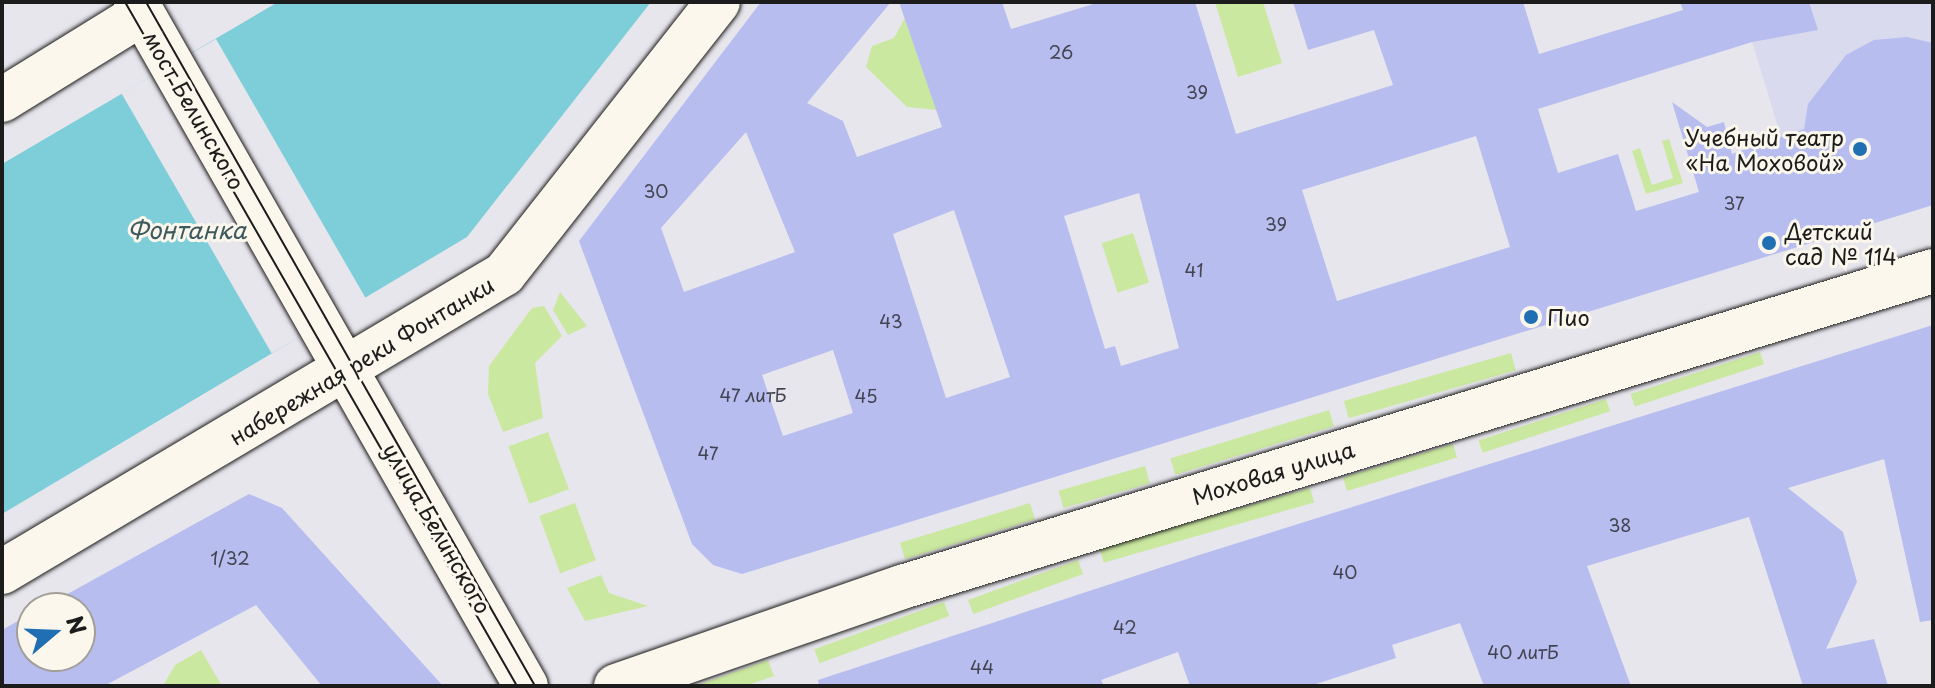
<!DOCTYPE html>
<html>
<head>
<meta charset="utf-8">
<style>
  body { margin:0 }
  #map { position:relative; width:1935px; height:688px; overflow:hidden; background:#e7e6ed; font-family:"Playpen Sans",sans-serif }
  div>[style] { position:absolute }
  .built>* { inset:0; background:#d9daee }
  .green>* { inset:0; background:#cbe8a0; transform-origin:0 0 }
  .water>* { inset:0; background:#7eced9 }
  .pier>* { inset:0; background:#e7e6ed; transform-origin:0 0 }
  .building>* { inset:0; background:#b7bdef }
  .roads { filter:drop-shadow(0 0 2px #1c1c1c) drop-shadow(0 0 2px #1c1c1c) }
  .minor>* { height:44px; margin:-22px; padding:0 22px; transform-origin:22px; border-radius:22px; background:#fbf7ec }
  .tertiary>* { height:44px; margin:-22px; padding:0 22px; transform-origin:22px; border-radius:22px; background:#fbf7ec }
  .secondary>* { height:44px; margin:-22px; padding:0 22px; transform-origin:22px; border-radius:22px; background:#fbf7ec }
  .tram>* { height:2px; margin:-1px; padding:0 1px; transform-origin:1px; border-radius:1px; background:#1c1c1c }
  .dots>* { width:22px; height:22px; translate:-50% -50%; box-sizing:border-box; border:4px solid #fbf7ec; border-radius:50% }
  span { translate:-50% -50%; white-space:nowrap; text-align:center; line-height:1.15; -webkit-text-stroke:6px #fbf7ec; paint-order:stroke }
  .number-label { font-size:18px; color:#434451 }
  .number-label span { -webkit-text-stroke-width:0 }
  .street-label { font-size:22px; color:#1c1c1c }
  .poi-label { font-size:22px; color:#1c1c1c }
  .right { translate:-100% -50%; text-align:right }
  .left { translate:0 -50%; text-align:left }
  .water-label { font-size:24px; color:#3e5a5e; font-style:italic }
  .frame { position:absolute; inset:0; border:4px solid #1c1c1c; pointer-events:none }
  .north { position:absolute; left:16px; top:592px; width:80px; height:80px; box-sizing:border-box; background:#fbf7ec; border:2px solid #a29f99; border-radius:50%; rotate:71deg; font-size:22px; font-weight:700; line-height:32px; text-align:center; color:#1c1c1c }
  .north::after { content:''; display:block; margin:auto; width:28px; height:36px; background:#1f6fb2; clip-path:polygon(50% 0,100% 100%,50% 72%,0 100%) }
</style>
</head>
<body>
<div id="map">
  <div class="built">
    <div style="clip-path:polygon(1740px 2px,1933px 2px,1933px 205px,1781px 137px)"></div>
  </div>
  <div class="green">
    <div style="clip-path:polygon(1215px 2px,1263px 2px,1282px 63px,1238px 77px)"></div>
    <div style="clip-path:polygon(905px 18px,937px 110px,907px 107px,866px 67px,872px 46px,894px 38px)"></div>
    <div style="clip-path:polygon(1669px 139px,1683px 183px,1646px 194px,1632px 151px,1640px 148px,1652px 185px,1673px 178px,1662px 141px)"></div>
    <div style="left:1133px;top:233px;width:52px;height:33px;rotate:72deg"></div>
    <div style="clip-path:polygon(560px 292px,587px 326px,568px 335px,553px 310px)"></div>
    <div style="clip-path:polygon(544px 306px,562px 336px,535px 363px,543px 418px,503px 432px,488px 394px,489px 366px,532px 308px)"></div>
    <div style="left:1760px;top:352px;width:13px;height:136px;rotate:72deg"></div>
    <div style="left:1511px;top:353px;width:18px;height:174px;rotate:74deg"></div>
    <div style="left:1606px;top:399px;width:13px;height:134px;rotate:72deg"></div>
    <div style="left:1329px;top:410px;width:17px;height:166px;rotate:73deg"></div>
    <div style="left:548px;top:432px;width:61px;height:42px;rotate:70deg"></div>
    <div style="left:1453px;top:444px;width:14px;height:115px;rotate:73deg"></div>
    <div style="left:1145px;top:466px;width:18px;height:90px;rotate:74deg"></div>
    <div style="left:1310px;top:488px;width:15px;height:219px;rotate:74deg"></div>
    <div style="left:575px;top:503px;width:61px;height:38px;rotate:70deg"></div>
    <div style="left:1030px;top:503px;width:17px;height:136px;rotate:73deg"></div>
    <div style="left:1078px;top:560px;width:15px;height:117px;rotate:70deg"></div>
    <div style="clip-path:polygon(601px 575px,609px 593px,648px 606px,585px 621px,567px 588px)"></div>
    <div style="left:944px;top:602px;width:15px;height:138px;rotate:70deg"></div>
    <div style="clip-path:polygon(201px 650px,222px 686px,163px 686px,175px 665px)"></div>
    <div style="clip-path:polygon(768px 660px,774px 676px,745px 686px,695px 686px)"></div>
  </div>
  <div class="water">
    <div style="clip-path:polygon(278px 2px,651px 2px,467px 237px,2px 514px,2px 164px)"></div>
  </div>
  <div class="pier">
    <div style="left:216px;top:39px;width:300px;height:109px;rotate:60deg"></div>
  </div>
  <div class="building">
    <div style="clip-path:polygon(evenodd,761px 2px,891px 2px,807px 103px,843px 121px,857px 157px,942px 127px,899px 2px,1002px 2px,1011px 29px,1100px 2px,1195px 2px,1236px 134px,1393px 85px,1374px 30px,1308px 50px,1293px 2px,1523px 2px,1539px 54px,1683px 10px,1680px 2px,1809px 2px,1818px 30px,1752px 42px,1538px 109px,1558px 173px,1618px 154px,1636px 211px,1699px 192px,1672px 102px,1707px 127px,1724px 122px,1732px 154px,1804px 129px,1808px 104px,1846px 55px,1874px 40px,1907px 37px,1933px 43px,1933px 205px,742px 574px,713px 565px,692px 544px,579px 241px,761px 2px,746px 132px,795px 252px,684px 292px,661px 228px,746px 132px,761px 2px,1476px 136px,1510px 247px,1337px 301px,1302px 190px,1476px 136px,761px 2px,1139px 193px,1179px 348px,1121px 366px,1115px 346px,1105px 349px,1064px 216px,1139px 193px,761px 2px,954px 210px,1010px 377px,946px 398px,893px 234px,954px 210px,761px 2px,833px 350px,853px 413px,783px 436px,762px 375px,833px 350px)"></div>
    <div style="clip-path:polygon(1933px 325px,1933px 620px,1920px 622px,1884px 459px,1788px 488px,1843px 532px,1857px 582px,1826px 649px,1874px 639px,1888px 686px,1803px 686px,1749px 517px,1587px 566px,1631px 686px,1484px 686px,1460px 623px,1392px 645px,1396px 658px,1310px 686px,1190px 686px,1178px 652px,1101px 680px,1104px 686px,819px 686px,818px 680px,1196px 556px)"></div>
    <div style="clip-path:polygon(249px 494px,282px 508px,443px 686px,322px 686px,256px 605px,104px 686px,2px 686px,2px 630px,32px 613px,32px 656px,80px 656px,80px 608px,42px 608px)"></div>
  </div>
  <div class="roads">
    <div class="minor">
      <div style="left:616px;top:686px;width:303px;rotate:-19.1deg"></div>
      <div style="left:902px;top:587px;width:1078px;rotate:-17.04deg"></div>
    </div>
    <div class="tertiary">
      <div style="left:2px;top:100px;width:163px;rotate:-31.7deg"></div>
    </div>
    <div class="secondary">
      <div style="left:136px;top:2px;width:787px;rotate:60.31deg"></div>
      <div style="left:2px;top:572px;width:584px;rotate:-30.69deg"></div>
      <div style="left:504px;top:274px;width:346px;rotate:-51.8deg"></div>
    </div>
  </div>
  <div class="tram">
    <div style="left:125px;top:2px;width:788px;rotate:60.18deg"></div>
    <div style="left:146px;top:2px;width:787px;rotate:60.37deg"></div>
  </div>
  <div class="dots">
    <div style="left:1860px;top:149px;background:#1f6fb2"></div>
    <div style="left:1769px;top:243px;background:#1f6fb2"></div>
    <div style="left:1531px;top:317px;background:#1f6fb2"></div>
  </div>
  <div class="number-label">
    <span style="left:1061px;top:52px">26</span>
    <span style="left:1197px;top:92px">39</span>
    <span style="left:656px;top:191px">30</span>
    <span style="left:1734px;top:203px">37</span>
    <span style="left:1276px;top:224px">39</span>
    <span style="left:1194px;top:270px">41</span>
    <span style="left:891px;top:321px">43</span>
    <span style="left:753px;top:395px">47 литБ</span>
    <span style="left:866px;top:396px">45</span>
    <span style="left:708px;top:453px">47</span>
    <span style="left:1620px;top:525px">38</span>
    <span style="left:230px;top:558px">1/32</span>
    <span style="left:1345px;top:572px">40</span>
    <span style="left:1125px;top:627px">42</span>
    <span style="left:1523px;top:652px">40 литБ</span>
    <span style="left:982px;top:667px">44</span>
  </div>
  <div class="street-label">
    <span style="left:195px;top:110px;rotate:60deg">мост Белинского</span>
    <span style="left:361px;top:360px;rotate:-31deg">набережная реки Фонтанки</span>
    <span style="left:1273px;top:472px;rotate:-17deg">Моховая улица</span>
    <span style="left:438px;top:528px;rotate:60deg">улица Белинского</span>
  </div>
  <div class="poi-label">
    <span class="right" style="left:1844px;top:149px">Учебный театр<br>«На Моховой»</span>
    <span class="left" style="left:1785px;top:243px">Детский<br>сад № 114</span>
    <span class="left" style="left:1547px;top:317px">Пио</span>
  </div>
  <div class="water-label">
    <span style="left:187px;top:230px">Фонтанка</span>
  </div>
  <div class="frame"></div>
  <div class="north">N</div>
</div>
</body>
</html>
